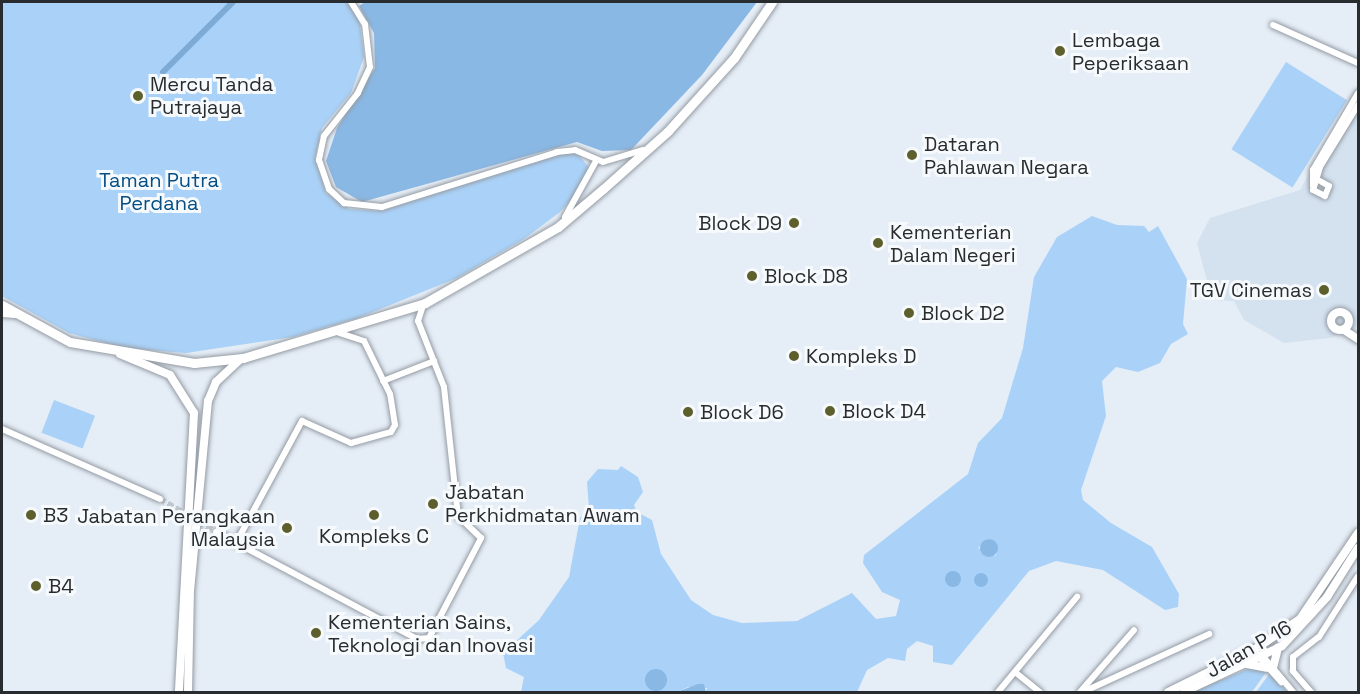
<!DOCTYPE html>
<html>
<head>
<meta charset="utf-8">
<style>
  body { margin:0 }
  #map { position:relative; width:1360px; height:694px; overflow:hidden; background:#e5edf6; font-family:"Space Grotesk",sans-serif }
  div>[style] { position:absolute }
  .built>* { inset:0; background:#d4e2f0 }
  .green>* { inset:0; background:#aad2f8; transform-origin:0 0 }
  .forest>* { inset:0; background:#8ab8e4 }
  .round { border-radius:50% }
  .canal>* { height:6px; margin:-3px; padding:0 3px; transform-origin:3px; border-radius:3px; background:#7eabd6 }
  .street-tunnel>* { height:6px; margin-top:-3px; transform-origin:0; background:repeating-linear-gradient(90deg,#bfc6ce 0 6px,transparent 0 9px) }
  .roads { filter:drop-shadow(0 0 2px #949ba3) drop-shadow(0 0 2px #949ba3) }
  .street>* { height:6px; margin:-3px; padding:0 3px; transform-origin:3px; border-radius:3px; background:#fff }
  .secondary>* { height:8px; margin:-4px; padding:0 4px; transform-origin:4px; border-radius:4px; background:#fff }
  .secondary>.ring { margin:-4px; padding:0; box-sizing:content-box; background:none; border:8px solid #fff; border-radius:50% }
  .primary>* { height:9px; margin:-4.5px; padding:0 4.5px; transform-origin:4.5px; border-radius:4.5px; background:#fff }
  .dots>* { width:16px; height:16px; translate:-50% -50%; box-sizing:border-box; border:3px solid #f7fafd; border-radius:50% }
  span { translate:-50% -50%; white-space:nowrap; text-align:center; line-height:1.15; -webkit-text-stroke:6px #f7fafd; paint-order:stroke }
  .poi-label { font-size:20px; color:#292c2f }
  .left { translate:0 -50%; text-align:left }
  .right { translate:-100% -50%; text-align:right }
  .park-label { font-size:20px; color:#044e84 }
  .street-label { font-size:20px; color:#292c2f }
  .frame { position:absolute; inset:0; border:3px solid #292c2f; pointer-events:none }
</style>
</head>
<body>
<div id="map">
  <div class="built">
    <div style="clip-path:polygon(1358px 84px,1358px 327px,1330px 338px,1284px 343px,1244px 320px,1234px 301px,1212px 300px,1197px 243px,1210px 218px,1300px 190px)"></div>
  </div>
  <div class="green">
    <div style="clip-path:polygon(2px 2px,348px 2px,359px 17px,364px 57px,351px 93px,322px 128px,315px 158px,326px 193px,349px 209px,382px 211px,558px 153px,577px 153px,591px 170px,584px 186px,560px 212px,524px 239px,457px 278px,358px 318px,293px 337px,186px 353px,124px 348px,69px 333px,2px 296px)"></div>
    <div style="left:1286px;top:62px;width:72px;height:103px;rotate:32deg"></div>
    <div style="clip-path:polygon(evenodd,1092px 216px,1117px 225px,1144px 226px,1149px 232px,1158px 226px,1187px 279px,1183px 324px,1188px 334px,1171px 344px,1160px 363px,1138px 372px,1116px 367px,1102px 381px,1106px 416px,1081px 490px,1083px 500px,1111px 523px,1152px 547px,1179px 594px,1178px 607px,1165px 610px,1103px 570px,1056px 561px,1029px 571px,952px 665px,933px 662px,933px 646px,917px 641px,907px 649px,905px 661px,888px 658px,867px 670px,857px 692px,706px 692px,707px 688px,688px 687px,677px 692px,521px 692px,524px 677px,506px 668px,503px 653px,539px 620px,569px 577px,580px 518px,589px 508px,587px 482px,598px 469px,618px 470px,621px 466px,638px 477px,643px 492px,634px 505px,637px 512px,652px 520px,661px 554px,691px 600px,713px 615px,742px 623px,797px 621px,852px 593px,876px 619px,896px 616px,900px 600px,882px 592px,863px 563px,864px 555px,968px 474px,978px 443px,1002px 418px,1023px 348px,1034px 277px,1057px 237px,1092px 216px,987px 539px,996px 544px,996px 556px,978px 548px,987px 539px)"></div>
    <div style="left:54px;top:400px;width:44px;height:35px;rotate:21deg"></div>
    <div style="clip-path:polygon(1253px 667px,1267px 671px,1252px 692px,1191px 692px)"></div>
    <div style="clip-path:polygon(1270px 673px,1287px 692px,1256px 692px)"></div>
  </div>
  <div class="forest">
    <div style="clip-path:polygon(365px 2px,757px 2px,702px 75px,631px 150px,602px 151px,577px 142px,362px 202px,336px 187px,326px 161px,337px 128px,375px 68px,374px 33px,359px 6px)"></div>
    <div class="round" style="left:980px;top:539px;width:18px;height:18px"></div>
    <div class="round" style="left:945px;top:571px;width:16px;height:16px"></div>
    <div class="round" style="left:974px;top:573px;width:14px;height:14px"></div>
    <div class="round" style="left:645px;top:669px;width:22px;height:22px"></div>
    <div style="clip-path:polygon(698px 684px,704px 684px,706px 692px,677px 692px)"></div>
  </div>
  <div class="canal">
    <div style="left:163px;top:72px;width:99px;rotate:-45deg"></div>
  </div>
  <div class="street-tunnel">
    <div style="left:160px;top:499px;width:65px;rotate:30.5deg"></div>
  </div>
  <div class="roads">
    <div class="street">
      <div style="left:351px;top:2px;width:26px;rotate:58deg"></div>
      <div style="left:365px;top:24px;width:43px;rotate:83.4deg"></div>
      <div style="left:370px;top:67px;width:29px;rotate:115deg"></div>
      <div style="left:358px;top:93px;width:55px;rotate:128.3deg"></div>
      <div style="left:324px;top:136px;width:25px;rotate:102deg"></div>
      <div style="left:319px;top:160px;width:31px;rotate:71deg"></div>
      <div style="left:329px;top:189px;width:21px;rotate:43deg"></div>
      <div style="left:344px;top:203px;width:38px;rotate:6deg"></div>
      <div style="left:382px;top:207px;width:183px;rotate:-17.4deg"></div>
      <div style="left:557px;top:152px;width:18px;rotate:-6deg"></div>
      <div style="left:575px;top:150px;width:30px;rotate:23deg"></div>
      <div style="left:603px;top:162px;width:42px;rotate:-16.7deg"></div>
      <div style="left:1273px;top:25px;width:93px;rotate:24.1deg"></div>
      <div style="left:1320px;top:181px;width:10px;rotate:29deg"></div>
      <div style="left:1329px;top:186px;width:11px;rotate:112deg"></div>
      <div style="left:1325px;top:196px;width:13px;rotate:-153deg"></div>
      <div style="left:1313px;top:190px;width:24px;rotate:-73deg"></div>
      <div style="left:1320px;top:167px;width:73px;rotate:-58.5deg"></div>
      <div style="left:1313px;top:186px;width:16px;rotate:-90deg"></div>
      <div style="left:1313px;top:170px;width:89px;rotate:-59.7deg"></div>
      <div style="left:565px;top:217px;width:64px;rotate:-61deg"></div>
      <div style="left:2px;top:314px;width:13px;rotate:4deg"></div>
      <div style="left:383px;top:381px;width:55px;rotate:-21.4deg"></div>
      <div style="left:2px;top:429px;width:173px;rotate:23.9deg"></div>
      <div style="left:216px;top:532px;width:228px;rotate:28deg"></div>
      <div style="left:417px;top:639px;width:12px;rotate:-5deg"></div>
      <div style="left:429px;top:638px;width:113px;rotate:-62.5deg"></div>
      <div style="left:481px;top:538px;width:32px;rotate:-136deg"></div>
      <div style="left:458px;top:516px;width:130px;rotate:-96.2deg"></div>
      <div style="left:444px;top:387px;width:71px;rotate:-111.5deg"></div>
      <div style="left:418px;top:321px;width:19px;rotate:-72deg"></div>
      <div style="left:236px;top:543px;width:139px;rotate:-61.6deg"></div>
      <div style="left:302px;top:421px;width:54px;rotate:24.2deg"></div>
      <div style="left:351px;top:443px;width:41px;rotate:-15.4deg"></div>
      <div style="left:391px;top:432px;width:8px;rotate:-60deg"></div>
      <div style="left:395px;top:425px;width:31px;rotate:-99deg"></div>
      <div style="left:390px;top:394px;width:59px;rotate:-116.1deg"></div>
      <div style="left:364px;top:341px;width:26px;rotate:-162deg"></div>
      <div style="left:1256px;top:654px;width:38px;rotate:48deg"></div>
      <div style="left:1261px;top:654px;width:50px;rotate:49.9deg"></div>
      <div style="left:1015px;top:672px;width:32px;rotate:39deg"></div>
      <div style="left:998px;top:692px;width:124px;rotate:-50.3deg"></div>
      <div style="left:1080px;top:692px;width:82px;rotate:-48.9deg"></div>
      <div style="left:1083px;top:692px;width:139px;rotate:-24.7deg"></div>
      <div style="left:1311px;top:692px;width:28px;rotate:-131deg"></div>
      <div style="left:1293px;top:671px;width:14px;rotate:-90deg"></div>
      <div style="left:1293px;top:657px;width:33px;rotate:-38deg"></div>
      <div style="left:1319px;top:637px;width:72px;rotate:-57.4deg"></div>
    </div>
    <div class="secondary">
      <div class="ring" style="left:1331px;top:312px;width:10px;height:10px"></div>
      <div style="left:1344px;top:330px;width:17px;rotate:33deg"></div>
      <div style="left:120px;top:354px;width:54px;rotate:22.8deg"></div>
      <div style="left:170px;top:375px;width:45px;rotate:57.7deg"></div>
      <div style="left:194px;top:413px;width:279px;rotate:93.1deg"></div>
      <div style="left:1247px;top:664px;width:20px;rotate:11deg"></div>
      <div style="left:1273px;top:668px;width:21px;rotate:-76deg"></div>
      <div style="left:188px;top:692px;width:101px;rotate:-88.9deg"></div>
      <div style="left:190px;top:591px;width:191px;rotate:-84.6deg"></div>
      <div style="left:208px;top:401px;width:21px;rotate:-67deg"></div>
      <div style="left:216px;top:382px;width:35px;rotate:-43deg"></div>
      <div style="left:1168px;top:692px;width:99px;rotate:-26.3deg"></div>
      <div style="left:1257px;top:648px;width:52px;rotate:-34deg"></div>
      <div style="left:1300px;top:619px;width:104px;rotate:-56deg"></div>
      <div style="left:1184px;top:692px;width:108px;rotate:-25.1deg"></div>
      <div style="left:1282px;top:646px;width:67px;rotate:-47.4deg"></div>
      <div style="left:1327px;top:597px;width:58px;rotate:-57.7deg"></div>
    </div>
    <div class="primary">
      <div style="left:2px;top:305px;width:77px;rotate:28.6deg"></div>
      <div style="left:70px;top:342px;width:126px;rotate:9.6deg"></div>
      <div style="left:194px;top:363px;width:49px;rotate:-5.8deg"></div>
      <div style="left:243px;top:358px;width:190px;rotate:-16.8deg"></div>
      <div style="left:425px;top:303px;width:153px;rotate:-29.7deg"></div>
      <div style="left:558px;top:227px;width:59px;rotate:-40.2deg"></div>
      <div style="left:603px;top:189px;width:87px;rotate:-41.7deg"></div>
      <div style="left:668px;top:131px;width:98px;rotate:-47.9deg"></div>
      <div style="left:734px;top:58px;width:68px;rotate:-55.8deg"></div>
    </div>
  </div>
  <div class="dots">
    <div style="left:1060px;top:51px;background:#5d5f2c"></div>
    <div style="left:138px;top:96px;background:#5d5f2c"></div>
    <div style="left:912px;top:155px;background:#5d5f2c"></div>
    <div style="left:794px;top:223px;background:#5d5f2c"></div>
    <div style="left:878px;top:243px;background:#5d5f2c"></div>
    <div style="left:752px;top:276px;background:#5d5f2c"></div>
    <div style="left:1324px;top:290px;background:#5d5f2c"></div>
    <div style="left:909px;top:313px;background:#5d5f2c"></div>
    <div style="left:794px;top:356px;background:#5d5f2c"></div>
    <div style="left:830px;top:411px;background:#5d5f2c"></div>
    <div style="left:688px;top:412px;background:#5d5f2c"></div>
    <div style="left:433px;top:504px;background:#5d5f2c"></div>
    <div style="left:31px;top:515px;background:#5d5f2c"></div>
    <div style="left:374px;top:515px;background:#5d5f2c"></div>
    <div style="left:287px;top:528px;background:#5d5f2c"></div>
    <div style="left:36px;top:586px;background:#5d5f2c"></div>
    <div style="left:316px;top:633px;background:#5d5f2c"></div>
  </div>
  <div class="poi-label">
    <span class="left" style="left:1072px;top:52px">Lembaga<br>Peperiksaan</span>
    <span class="left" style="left:150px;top:96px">Mercu Tanda<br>Putrajaya</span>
    <span class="left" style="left:924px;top:156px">Dataran<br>Pahlawan Negara</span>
    <span class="right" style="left:782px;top:223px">Block D9</span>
    <span class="left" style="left:890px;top:244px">Kementerian<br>Dalam Negeri</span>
    <span class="left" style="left:764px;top:276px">Block D8</span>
    <span class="right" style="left:1312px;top:290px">TGV Cinemas</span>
    <span class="left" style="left:921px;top:313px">Block D2</span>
    <span class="left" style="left:806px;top:356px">Kompleks D</span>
    <span class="left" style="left:842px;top:411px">Block D4</span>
    <span class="left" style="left:700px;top:412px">Block D6</span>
    <span class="left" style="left:445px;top:504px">Jabatan<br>Perkhidmatan Awam</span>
    <span class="left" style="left:43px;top:515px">B3</span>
    <span class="right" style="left:275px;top:528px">Jabatan Perangkaan<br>Malaysia</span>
    <span style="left:374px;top:536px">Kompleks C</span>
    <span class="left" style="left:48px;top:586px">B4</span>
    <span class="left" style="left:328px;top:634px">Kementerian Sains,<br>Teknologi dan Inovasi</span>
  </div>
  <div class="park-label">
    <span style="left:159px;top:192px">Taman Putra<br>Perdana</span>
  </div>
  <div class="street-label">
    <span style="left:1249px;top:649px;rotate:-30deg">Jalan P 16</span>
  </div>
  <div class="frame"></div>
</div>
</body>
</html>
